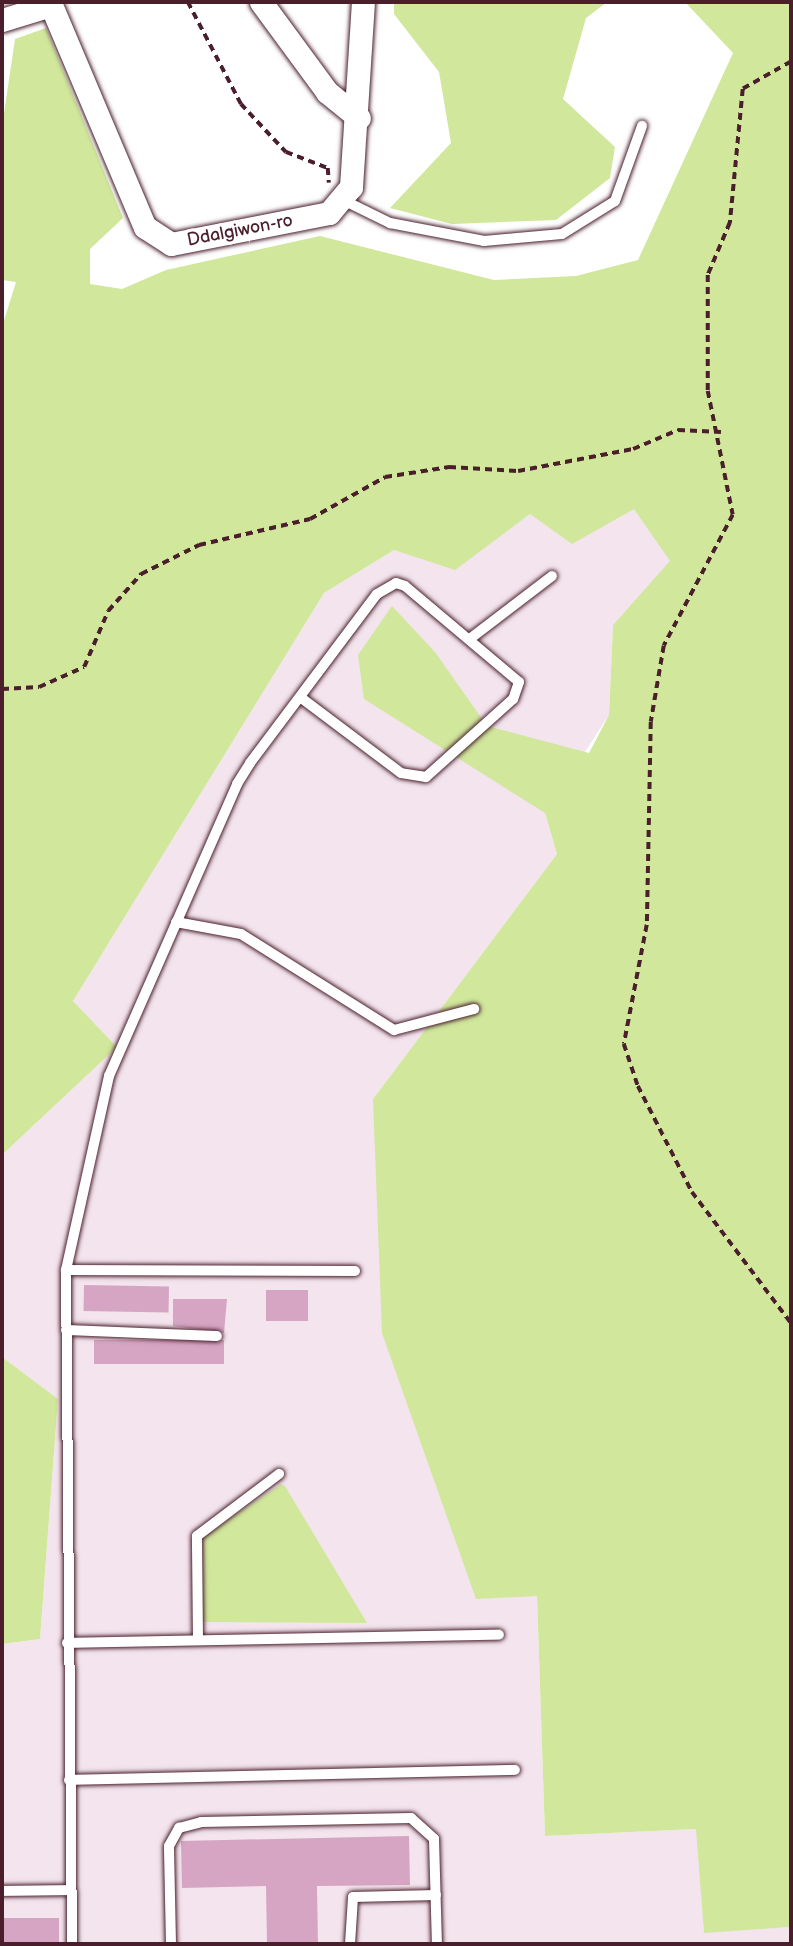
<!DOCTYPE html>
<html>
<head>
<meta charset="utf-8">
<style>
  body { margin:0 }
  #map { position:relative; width:793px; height:1946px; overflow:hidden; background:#fff; font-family:"Balsamiq Sans",sans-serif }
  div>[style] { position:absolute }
  .built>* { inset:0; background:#f3e4ed }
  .green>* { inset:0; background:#d0e79c }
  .building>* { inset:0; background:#d6a5c3; transform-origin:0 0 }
  .path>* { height:3.5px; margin-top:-1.75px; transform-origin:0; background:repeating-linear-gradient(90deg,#4a1f2b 0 7px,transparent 0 12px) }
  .roads { filter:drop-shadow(0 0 2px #4a1f2b) drop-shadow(0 0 2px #4a1f2b) }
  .service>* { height:10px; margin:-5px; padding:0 5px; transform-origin:5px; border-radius:5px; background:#fff }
  .minor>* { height:23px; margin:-11.5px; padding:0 11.5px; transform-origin:11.5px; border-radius:11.5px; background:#fff }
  span { translate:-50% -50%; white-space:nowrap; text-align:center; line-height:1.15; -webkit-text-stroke:6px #fff; paint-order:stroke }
  .street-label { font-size:18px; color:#4a1f2b }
  .frame { position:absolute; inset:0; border:4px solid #4a1f2b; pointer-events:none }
</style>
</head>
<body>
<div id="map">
  <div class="built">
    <div style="clip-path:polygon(634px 508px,671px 561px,613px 625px,609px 715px,545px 813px,557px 854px,373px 1099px,537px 1596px,545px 1836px,697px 1829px,704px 1932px,791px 1927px,791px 1944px,2px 1944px,2px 1644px,40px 1639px,58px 1399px,2px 1357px,2px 1155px,117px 1047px,73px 1001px,324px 593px,394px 550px,455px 569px,530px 514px,572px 543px)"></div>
  </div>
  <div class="green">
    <div style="clip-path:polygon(394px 2px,607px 2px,586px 18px,563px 99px,615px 147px,610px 178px,556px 220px,452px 224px,390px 208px,451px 143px,439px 72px,394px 14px)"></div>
    <div style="clip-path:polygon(685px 2px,791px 2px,791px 1927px,704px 1933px,696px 1829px,545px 1836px,537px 1596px,476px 1599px,382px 1333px,373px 1099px,557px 854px,545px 813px,364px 699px,358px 655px,392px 606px,435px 652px,487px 726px,589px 753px,609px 715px,613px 625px,670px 561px,634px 509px,572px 544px,530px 514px,455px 570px,394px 550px,324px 593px,73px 1001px,117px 1047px,2px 1155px,2px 327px,16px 282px,2px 280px,2px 127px,15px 39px,46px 28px,123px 218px,90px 249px,90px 284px,122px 289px,166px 270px,320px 236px,494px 280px,576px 276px,638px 260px,733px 53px)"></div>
    <div style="clip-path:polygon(2px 1357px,58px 1399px,40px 1639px,2px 1644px)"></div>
    <div style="clip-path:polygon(281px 1484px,285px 1486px,367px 1623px,203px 1622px,203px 1537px)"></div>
  </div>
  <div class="building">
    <div style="left:84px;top:1285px;width:85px;height:26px;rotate:1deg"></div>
    <div style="left:308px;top:1290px;width:31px;height:42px;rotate:90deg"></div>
    <div style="clip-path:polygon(173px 1299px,227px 1299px,224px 1333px,173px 1326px)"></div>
    <div style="left:94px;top:1340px;width:130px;height:24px"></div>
    <div style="clip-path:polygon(409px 1836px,410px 1885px,317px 1886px,318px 1944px,267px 1944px,266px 1886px,182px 1888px,181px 1841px)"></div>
    <div style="left:2px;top:1918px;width:57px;height:26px"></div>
  </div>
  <div class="path">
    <div style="left:188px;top:2px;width:115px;rotate:62.5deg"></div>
    <div style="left:241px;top:104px;width:66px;rotate:46.8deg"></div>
    <div style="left:286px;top:152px;width:45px;rotate:20.9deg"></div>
    <div style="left:328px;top:168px;width:15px;rotate:86deg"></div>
    <div style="left:791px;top:62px;width:55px;rotate:150.6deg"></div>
    <div style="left:743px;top:89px;width:135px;rotate:95.5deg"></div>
    <div style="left:730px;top:223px;width:56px;rotate:112.9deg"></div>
    <div style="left:708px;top:275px;width:116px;rotate:90deg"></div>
    <div style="left:708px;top:391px;width:126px;rotate:78.6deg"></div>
    <div style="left:733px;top:515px;width:148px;rotate:117.8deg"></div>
    <div style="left:664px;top:646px;width:77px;rotate:99.7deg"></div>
    <div style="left:651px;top:722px;width:203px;rotate:91.1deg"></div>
    <div style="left:647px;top:925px;width:121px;rotate:100.9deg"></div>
    <div style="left:624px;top:1044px;width:44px;rotate:71.6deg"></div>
    <div style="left:638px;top:1086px;width:119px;rotate:63deg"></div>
    <div style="left:692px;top:1192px;width:164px;rotate:52.9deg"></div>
    <div style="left:2px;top:689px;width:37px;rotate:-3deg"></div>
    <div style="left:39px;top:687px;width:49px;rotate:-24deg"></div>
    <div style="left:84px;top:667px;width:61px;rotate:-66.8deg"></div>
    <div style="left:108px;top:611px;width:50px;rotate:-48.3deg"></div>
    <div style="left:141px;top:574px;width:65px;rotate:-26.6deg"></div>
    <div style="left:199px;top:545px;width:114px;rotate:-13.2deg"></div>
    <div style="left:310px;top:519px;width:86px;rotate:-29.2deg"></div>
    <div style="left:385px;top:477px;width:65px;rotate:-8.9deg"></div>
    <div style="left:449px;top:467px;width:69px;rotate:3.3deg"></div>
    <div style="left:518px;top:471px;width:117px;rotate:-10.8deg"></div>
    <div style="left:633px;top:449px;width:49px;rotate:-22.9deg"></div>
    <div style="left:678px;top:430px;width:43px;rotate:2.7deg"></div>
  </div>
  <div class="roads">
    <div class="service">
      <div style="left:341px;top:199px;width:55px;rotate:26.1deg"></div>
      <div style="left:390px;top:223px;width:96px;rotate:10.8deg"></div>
      <div style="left:484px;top:241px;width:78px;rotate:-5.1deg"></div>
      <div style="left:562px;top:234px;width:62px;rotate:-31.9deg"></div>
      <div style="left:615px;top:201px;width:80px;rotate:-70.2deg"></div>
      <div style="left:471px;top:638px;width:102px;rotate:-37.4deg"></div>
      <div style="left:176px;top:922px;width:66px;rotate:10.5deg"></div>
      <div style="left:241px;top:934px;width:181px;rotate:32.1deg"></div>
      <div style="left:394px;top:1030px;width:83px;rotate:-14.7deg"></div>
      <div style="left:66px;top:1270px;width:289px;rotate:0.2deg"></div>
      <div style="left:66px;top:1330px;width:151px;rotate:2.3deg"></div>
      <div style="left:198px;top:1640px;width:104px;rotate:-90.6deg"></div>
      <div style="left:197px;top:1536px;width:103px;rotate:-37.1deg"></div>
      <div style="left:67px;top:1643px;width:432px;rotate:-1.1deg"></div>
      <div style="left:69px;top:1780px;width:446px;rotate:-1.3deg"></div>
      <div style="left:2px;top:1891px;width:69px;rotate:-0.8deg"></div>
      <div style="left:72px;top:1944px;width:674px;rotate:-90.51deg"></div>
      <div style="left:66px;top:1270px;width:199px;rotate:-77.5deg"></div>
      <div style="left:109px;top:1076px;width:319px;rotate:-66.3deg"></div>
      <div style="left:237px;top:784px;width:25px;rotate:-58deg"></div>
      <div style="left:250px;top:763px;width:211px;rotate:-53.1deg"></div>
      <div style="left:377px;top:594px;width:22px;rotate:-30deg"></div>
      <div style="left:396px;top:583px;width:9px;rotate:18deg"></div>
      <div style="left:405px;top:586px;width:149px;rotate:40.1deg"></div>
      <div style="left:519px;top:682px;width:18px;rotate:109deg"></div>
      <div style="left:513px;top:699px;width:117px;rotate:138.1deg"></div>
      <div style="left:426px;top:777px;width:25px;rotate:-171deg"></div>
      <div style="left:401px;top:773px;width:126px;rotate:-143deg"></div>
      <div style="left:171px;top:1944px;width:98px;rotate:-91.2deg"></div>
      <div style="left:169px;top:1846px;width:21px;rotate:-61deg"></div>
      <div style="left:179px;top:1828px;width:23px;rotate:-15deg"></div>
      <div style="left:201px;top:1822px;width:210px;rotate:-1.1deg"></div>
      <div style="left:411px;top:1818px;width:31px;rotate:42deg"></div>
      <div style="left:434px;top:1839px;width:105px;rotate:88.4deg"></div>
      <div style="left:350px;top:1944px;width:47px;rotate:-86.3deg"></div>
      <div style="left:353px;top:1897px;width:83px;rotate:-1.4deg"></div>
    </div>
    <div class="minor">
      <div style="left:261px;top:2px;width:112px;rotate:53.7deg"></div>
      <div style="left:327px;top:92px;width:41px;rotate:39.1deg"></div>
      <div style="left:2px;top:20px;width:51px;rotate:-17deg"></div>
      <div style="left:51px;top:5px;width:241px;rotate:67.1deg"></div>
      <div style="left:145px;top:227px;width:31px;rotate:33deg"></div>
      <div style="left:171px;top:244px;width:161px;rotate:-11.1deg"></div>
      <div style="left:329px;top:213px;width:34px;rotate:-50deg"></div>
      <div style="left:351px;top:187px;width:185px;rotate:-86.3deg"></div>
    </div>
  </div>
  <div class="street-label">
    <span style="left:240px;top:231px;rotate:-11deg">Ddalgiwon-ro</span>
  </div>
  <div class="frame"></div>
</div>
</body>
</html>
